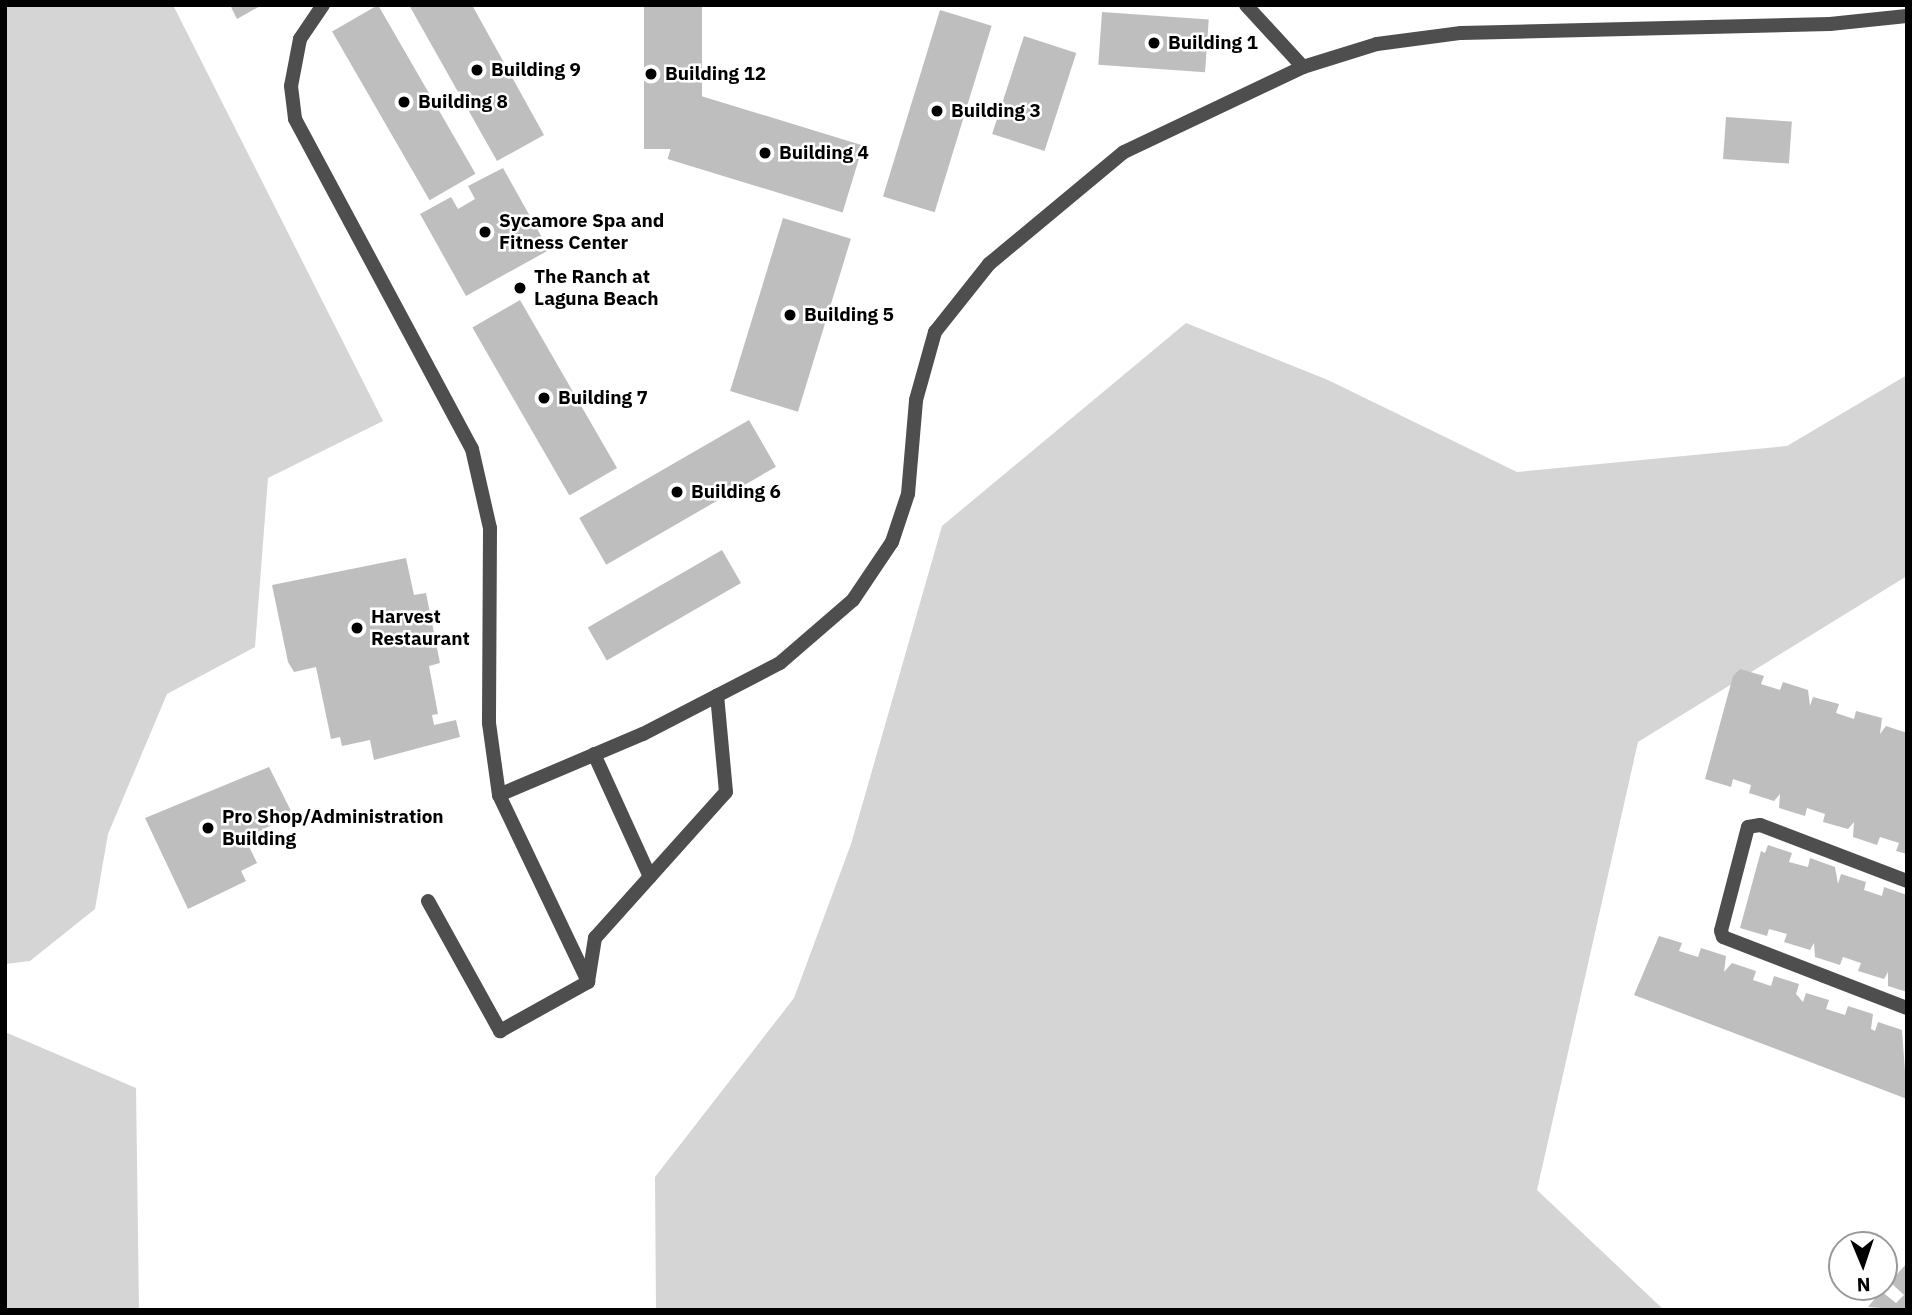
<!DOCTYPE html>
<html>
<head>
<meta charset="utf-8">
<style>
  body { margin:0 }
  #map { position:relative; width:1912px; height:1315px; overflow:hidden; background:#fff; font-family:"IBM Plex Sans",sans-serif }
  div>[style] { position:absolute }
  .green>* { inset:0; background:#d5d5d5 }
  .building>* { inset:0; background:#bebebe; transform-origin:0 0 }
  .service>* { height:14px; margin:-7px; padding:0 7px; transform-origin:7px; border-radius:7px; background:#4e4e4e }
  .minor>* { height:14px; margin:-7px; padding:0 7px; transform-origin:7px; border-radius:7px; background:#4e4e4e }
  .dots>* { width:19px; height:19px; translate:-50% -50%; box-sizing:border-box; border:4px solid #fff; border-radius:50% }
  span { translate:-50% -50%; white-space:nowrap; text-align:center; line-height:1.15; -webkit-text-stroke:5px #fff; paint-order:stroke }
  .poi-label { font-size:19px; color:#000; font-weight:700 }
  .left { translate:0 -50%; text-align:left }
  .frame { position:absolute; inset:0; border:7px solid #000; pointer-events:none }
  .north { position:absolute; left:1828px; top:1231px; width:70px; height:70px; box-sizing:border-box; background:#fff; border:2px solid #999; border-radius:50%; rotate:178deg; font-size:19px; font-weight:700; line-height:28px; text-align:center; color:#000 }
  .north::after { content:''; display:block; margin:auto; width:24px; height:32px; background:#000; clip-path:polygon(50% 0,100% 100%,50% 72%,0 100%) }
</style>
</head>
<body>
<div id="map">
  <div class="green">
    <div style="clip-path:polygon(5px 5px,173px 5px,383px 421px,268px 478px,255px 647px,167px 694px,108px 834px,95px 909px,30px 961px,5px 964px)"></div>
    <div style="clip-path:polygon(1186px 323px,1328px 380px,1517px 472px,1787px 446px,1907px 375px,1907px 576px,1638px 742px,1537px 1190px,1664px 1310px,656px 1310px,655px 1177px,794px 998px,851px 844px,942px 526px)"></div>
    <div style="clip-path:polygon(5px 1032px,136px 1088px,139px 1310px,5px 1310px)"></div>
  </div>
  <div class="building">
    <div style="clip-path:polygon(230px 5px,262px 5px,237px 19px)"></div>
    <div style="left:378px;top:5px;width:195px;height:53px;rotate:60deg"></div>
    <div style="clip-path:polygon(409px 5px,472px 5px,544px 135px,497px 161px)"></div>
    <div style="left:644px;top:5px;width:58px;height:144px"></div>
    <div style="left:940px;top:10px;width:54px;height:195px;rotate:17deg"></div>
    <div style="left:1102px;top:12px;width:107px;height:53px;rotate:4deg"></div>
    <div style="left:1024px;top:36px;width:55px;height:103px;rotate:18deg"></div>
    <div style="left:688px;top:92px;width:183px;height:70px;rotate:17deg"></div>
    <div style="left:1726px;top:117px;width:66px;height:42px;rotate:4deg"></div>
    <div style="clip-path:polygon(503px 168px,549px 250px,466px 296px,420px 214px,451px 197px,458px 209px,475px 199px,468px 186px)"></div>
    <div style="left:783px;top:218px;width:71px;height:181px;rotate:17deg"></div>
    <div style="left:520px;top:300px;width:194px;height:55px;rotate:60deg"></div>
    <div style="left:749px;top:420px;width:54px;height:196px;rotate:60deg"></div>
    <div style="left:722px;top:550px;width:38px;height:155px;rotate:60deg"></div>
    <div style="clip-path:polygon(406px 558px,414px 595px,426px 593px,440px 663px,429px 666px,438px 714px,432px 715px,434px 725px,456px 720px,460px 737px,374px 760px,370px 740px,342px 746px,340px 737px,331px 739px,316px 667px,294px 672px,288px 662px,272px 585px)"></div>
    <div style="clip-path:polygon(1740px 669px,1764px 676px,1761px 684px,1780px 690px,1783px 682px,1808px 690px,1810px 706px,1813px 697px,1839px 704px,1836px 713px,1854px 719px,1856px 711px,1882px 718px,1880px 734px,1886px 726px,1907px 733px,1907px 854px,1896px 851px,1899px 843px,1880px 837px,1877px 845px,1853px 837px,1854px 822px,1848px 829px,1823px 822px,1825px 814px,1807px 808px,1805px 816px,1779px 808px,1780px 794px,1774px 801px,1749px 793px,1751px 785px,1733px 779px,1731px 787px,1705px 779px,1733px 676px)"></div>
    <div style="clip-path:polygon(269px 767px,293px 815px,245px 838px,257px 863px,241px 871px,246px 881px,188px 909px,145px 818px)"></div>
    <div style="clip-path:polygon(1768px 845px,1792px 853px,1789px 862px,1808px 867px,1810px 858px,1835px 867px,1838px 884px,1841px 874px,1866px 882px,1864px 890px,1882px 896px,1884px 887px,1907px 895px,1907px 992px,1888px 986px,1888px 972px,1884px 979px,1858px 971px,1861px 963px,1843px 957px,1840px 965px,1815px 957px,1814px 943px,1810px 950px,1784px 942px,1787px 934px,1769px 929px,1767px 936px,1740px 928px,1761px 851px,1765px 853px)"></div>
    <div style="clip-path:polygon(1659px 936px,1682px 943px,1679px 951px,1698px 957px,1701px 948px,1726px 956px,1724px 972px,1732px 963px,1756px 971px,1753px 980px,1771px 986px,1774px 976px,1799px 984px,1796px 994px,1803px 1002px,1806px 993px,1829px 1000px,1826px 1009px,1845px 1015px,1848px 1006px,1873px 1014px,1871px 1029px,1875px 1031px,1878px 1022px,1902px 1030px,1907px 1099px,1634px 995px)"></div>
    <div style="clip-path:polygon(1907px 1263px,1907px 1310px,1868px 1307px,1881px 1291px,1896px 1303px,1904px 1295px,1890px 1282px)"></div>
  </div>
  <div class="service">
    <div style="left:323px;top:5px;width:41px;rotate:124.1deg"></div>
    <div style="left:300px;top:39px;width:48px;rotate:100.8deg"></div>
    <div style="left:291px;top:86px;width:33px;rotate:83deg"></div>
    <div style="left:295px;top:119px;width:374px;rotate:61.8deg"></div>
    <div style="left:472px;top:449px;width:81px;rotate:77.2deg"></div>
    <div style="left:490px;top:528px;width:195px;rotate:90.3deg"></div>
    <div style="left:489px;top:723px;width:73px;rotate:82.1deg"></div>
    <div style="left:499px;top:795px;width:207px;rotate:64.5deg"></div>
    <div style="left:594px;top:754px;width:135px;rotate:65.5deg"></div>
    <div style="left:499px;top:795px;width:156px;rotate:-23deg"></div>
    <div style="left:643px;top:734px;width:154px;rotate:-27.4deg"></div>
    <div style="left:780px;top:663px;width:96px;rotate:-40.8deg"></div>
    <div style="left:853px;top:600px;width:70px;rotate:-56.1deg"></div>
    <div style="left:892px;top:542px;width:51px;rotate:-71.6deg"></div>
    <div style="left:908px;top:494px;width:94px;rotate:-85.1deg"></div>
    <div style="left:916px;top:400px;width:71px;rotate:-74.4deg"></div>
    <div style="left:935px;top:332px;width:87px;rotate:-51.5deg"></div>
    <div style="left:989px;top:264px;width:175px;rotate:-39.7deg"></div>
    <div style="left:1124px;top:152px;width:198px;rotate:-25.4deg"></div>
    <div style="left:1303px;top:67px;width:84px;rotate:-132.6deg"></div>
    <div style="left:1907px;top:881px;width:157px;rotate:-159.1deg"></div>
    <div style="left:1760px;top:825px;width:12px;rotate:171deg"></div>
    <div style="left:1748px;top:827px;width:107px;rotate:104.6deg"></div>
    <div style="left:1721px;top:931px;width:6px;rotate:72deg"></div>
    <div style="left:1723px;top:937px;width:197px;rotate:21.1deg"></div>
    <div style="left:428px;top:901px;width:149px;rotate:61deg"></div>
    <div style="left:500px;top:1031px;width:101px;rotate:-29.1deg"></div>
    <div style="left:588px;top:982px;width:45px;rotate:-81deg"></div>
    <div style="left:595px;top:938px;width:196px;rotate:-48.1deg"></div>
    <div style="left:726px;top:792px;width:97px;rotate:-95.3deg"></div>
  </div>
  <div class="minor">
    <div style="left:1303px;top:67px;width:77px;rotate:-17.3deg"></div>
    <div style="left:1377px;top:44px;width:85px;rotate:-7.5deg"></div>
    <div style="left:1461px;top:33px;width:369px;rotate:-1.4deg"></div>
    <div style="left:1830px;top:24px;width:77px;rotate:-5.9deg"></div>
  </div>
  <div class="dots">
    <div style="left:1154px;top:43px;background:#000"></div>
    <div style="left:477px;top:70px;background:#000"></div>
    <div style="left:651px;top:74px;background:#000"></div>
    <div style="left:404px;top:102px;background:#000"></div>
    <div style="left:937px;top:111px;background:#000"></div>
    <div style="left:765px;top:153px;background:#000"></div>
    <div style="left:485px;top:232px;background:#000"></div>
    <div style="left:520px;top:288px;background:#000"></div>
    <div style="left:790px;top:315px;background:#000"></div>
    <div style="left:544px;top:398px;background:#000"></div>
    <div style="left:677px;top:492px;background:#000"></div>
    <div style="left:357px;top:628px;background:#000"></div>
    <div style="left:208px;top:828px;background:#000"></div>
  </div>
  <div class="poi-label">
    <span class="left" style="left:1168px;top:43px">Building 1</span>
    <span class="left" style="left:491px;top:70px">Building 9</span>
    <span class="left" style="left:665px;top:74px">Building 12</span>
    <span class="left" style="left:418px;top:102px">Building 8</span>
    <span class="left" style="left:951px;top:111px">Building 3</span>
    <span class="left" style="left:779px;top:153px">Building 4</span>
    <span class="left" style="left:499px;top:232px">Sycamore Spa and<br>Fitness Center</span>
    <span class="left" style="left:534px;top:288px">The Ranch at<br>Laguna Beach</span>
    <span class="left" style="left:804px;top:315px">Building 5</span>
    <span class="left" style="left:558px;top:398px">Building 7</span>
    <span class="left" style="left:691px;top:492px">Building 6</span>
    <span class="left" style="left:371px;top:628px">Harvest<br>Restaurant</span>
    <span class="left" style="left:222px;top:828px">Pro Shop/Administration<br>Building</span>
  </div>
  <div class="frame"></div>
  <div class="north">N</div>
</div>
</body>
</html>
